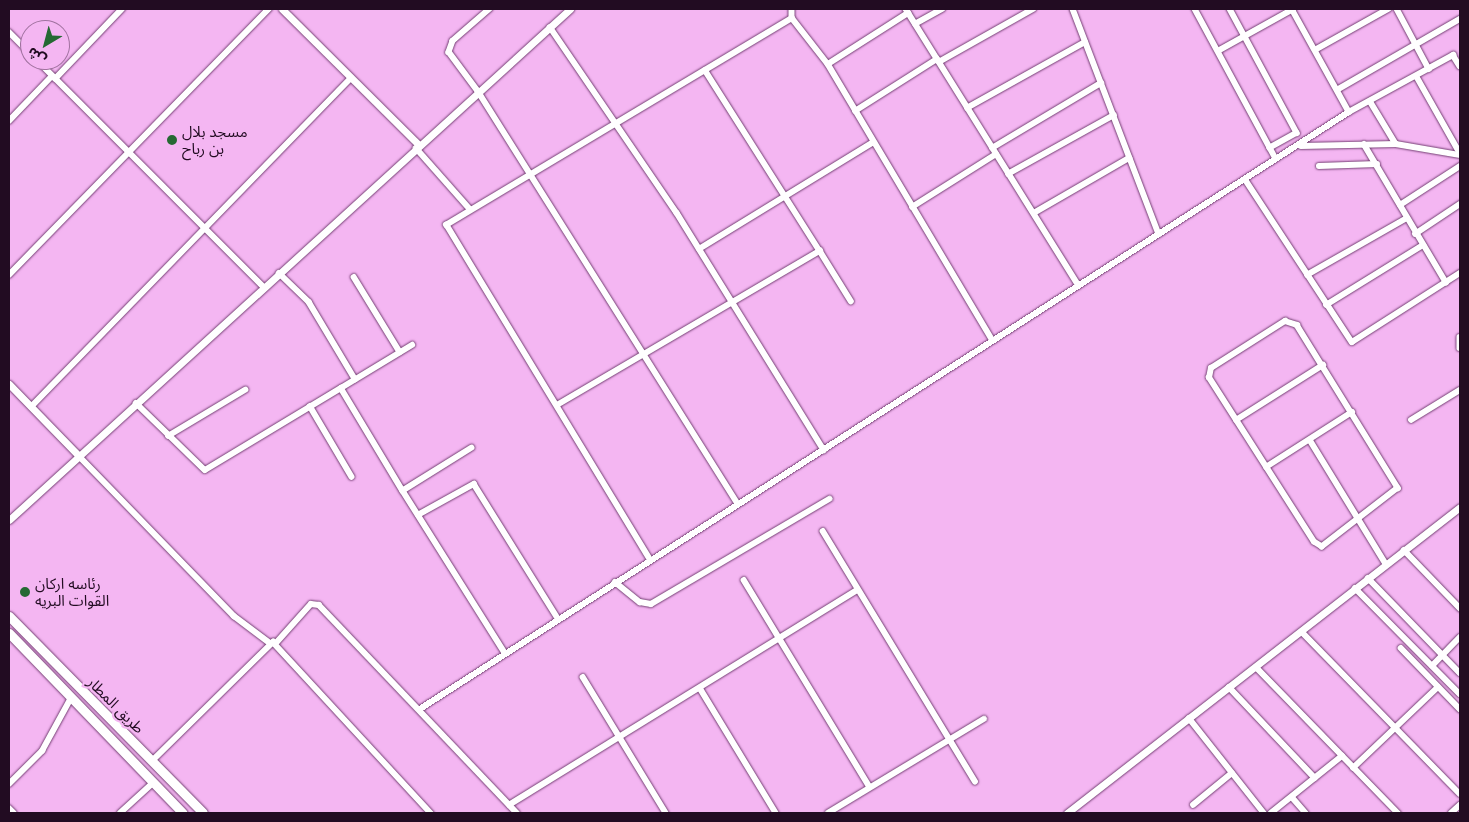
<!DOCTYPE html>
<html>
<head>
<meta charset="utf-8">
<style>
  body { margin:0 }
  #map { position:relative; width:1469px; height:822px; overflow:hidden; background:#f4b6f2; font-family:"Open Sans","Noto Sans Arabic",sans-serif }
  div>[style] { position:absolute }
  .roads { filter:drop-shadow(0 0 1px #743f73) drop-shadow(0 0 1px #743f73) }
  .minor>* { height:5.5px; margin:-2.75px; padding:0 2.75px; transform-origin:2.75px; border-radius:2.75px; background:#fff }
  .tertiary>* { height:7px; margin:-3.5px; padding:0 3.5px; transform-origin:3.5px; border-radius:3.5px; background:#fff }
  .trunk>* { height:9px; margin:-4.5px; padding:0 4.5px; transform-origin:4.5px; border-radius:4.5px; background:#fff }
  .dots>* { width:14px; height:14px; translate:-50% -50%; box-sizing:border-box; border:2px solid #f4b6f2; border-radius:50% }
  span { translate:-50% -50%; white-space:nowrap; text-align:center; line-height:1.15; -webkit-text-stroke:4.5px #f4b6f2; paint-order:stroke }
  .poi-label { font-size:15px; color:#220c22 }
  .left { translate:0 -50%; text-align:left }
  .street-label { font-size:15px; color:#220c22 }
  .frame { position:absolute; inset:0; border:10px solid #220c22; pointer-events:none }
  .north { position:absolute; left:20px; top:20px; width:50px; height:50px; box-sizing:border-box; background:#f4b6f2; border:1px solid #a0729f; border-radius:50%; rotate:217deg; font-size:14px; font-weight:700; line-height:20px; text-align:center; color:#220c22 }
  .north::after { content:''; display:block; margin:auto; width:18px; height:22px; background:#256933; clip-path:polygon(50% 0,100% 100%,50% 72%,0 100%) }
</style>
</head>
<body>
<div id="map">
  <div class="roads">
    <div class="minor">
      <div style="left:490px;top:9px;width:49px;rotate:139.1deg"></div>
      <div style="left:453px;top:41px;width:12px;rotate:110deg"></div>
      <div style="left:449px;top:52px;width:49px;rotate:53.4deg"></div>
      <div style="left:478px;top:91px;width:488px;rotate:57.8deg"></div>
      <div style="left:792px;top:9px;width:9px;rotate:90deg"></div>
      <div style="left:792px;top:18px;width:58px;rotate:52deg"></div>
      <div style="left:828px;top:64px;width:320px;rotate:59.2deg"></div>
      <div style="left:906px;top:9px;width:324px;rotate:58deg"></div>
      <div style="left:1073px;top:9px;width:241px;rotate:69.1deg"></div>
      <div style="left:1195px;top:9px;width:170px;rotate:61.6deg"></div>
      <div style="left:1230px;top:9px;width:141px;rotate:61.6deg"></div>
      <div style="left:1297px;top:133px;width:31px;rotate:151deg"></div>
      <div style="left:1292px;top:9px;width:118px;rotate:61deg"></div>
      <div style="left:1397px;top:9px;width:68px;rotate:61.9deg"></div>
      <div style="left:915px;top:24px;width:31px;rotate:-29deg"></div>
      <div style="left:550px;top:27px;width:225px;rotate:55.7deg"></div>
      <div style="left:677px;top:213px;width:279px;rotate:58.2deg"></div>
      <div style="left:9px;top:32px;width:30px;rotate:45deg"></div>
      <div style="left:1315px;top:50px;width:84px;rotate:-29.3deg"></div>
      <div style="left:1218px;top:51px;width:86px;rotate:-29.2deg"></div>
      <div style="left:37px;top:60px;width:321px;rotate:45deg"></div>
      <div style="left:939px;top:62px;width:108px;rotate:-29.4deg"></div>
      <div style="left:828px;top:64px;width:95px;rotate:-32.5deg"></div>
      <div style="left:705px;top:70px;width:214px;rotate:57.6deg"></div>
      <div style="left:1417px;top:77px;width:87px;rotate:60.5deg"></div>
      <div style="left:55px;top:79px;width:97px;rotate:-46.3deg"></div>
      <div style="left:1337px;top:90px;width:142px;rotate:-30deg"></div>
      <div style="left:1370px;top:101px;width:50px;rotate:58.8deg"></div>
      <div style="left:967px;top:108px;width:135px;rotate:-29.2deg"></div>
      <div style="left:855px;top:111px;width:97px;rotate:-32.4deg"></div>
      <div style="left:9px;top:121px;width:62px;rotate:-46.3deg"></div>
      <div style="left:1364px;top:144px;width:161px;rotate:59.3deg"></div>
      <div style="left:1301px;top:146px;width:95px;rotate:-1.2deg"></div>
      <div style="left:1396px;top:144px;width:65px;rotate:9.8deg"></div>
      <div style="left:416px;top:148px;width:81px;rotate:48.5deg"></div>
      <div style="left:992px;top:148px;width:127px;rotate:-30.8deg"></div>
      <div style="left:1319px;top:166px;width:58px;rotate:-2deg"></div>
      <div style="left:1008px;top:174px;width:121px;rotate:-29.1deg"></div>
      <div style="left:1245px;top:179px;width:195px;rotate:56.7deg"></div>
      <div style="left:1352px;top:342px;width:128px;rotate:-32.6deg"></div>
      <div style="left:1400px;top:205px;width:72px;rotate:-33deg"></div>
      <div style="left:912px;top:207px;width:99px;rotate:-32.2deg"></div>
      <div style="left:1034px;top:213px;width:110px;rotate:-30.1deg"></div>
      <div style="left:1415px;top:234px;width:54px;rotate:-33.7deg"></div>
      <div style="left:699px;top:249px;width:203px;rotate:-31.5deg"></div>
      <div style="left:279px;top:273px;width:42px;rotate:44deg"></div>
      <div style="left:309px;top:302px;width:90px;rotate:59.1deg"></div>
      <div style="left:9px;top:275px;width:372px;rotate:-45.7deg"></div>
      <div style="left:1307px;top:275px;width:115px;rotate:-29.7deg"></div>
      <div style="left:354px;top:277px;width:88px;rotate:58.5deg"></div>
      <div style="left:1326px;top:305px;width:114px;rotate:-31.7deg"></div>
      <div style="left:1285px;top:321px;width:13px;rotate:18deg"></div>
      <div style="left:1297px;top:325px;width:192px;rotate:58.2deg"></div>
      <div style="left:1398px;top:488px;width:96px;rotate:142.2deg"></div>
      <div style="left:1322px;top:547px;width:9px;rotate:-148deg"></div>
      <div style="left:1314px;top:542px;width:195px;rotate:-122.6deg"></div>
      <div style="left:1209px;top:378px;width:10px;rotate:-79deg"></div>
      <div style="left:1211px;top:368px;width:88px;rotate:-32.4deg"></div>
      <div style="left:1460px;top:337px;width:11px;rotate:90deg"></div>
      <div style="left:341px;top:388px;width:83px;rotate:-31.2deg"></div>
      <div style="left:136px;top:403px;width:96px;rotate:44.2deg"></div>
      <div style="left:205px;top:470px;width:159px;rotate:-31.1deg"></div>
      <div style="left:341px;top:388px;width:120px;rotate:59deg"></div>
      <div style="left:557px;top:405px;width:305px;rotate:-30.4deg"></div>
      <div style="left:820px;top:251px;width:59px;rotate:58.2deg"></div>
      <div style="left:310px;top:406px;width:82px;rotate:59.4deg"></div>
      <div style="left:31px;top:407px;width:459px;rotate:-45.8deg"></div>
      <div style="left:1236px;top:420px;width:103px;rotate:-32.3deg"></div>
      <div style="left:1411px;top:420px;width:57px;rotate:-31.5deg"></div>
      <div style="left:168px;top:436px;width:90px;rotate:-30.9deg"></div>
      <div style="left:1310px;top:440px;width:145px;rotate:58.5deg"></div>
      <div style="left:472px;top:448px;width:81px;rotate:148.1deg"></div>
      <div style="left:403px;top:491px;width:191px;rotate:57.8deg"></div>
      <div style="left:79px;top:456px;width:223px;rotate:45.9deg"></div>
      <div style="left:234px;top:616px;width:45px;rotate:36.9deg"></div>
      <div style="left:1266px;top:467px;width:102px;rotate:-32.6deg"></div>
      <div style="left:418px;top:515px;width:64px;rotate:-29deg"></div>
      <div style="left:474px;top:484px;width:160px;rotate:58deg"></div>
      <div style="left:823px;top:531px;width:293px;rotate:58.7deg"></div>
      <div style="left:1404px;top:550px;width:81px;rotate:46deg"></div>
      <div style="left:650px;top:560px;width:392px;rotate:-121.3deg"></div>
      <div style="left:446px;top:225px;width:403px;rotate:-30.9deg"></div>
      <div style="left:1368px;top:578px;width:132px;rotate:45.9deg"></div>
      <div style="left:744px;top:580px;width:242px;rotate:58.7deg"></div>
      <div style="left:615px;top:582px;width:32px;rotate:39deg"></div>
      <div style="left:640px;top:602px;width:11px;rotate:10deg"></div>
      <div style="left:651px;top:604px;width:207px;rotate:-30.5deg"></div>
      <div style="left:1355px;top:588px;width:149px;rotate:45.3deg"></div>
      <div style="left:1302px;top:632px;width:226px;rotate:45.7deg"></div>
      <div style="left:276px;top:643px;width:52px;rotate:-48.1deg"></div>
      <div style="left:311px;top:604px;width:8px;rotate:7deg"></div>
      <div style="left:319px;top:605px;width:287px;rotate:46.4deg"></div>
      <div style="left:1401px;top:648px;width:85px;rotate:46deg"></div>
      <div style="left:1432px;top:666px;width:40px;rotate:-46deg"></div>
      <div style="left:1256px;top:667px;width:204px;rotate:45.8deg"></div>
      <div style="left:583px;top:677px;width:159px;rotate:58.6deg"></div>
      <div style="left:1229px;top:687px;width:125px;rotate:46.6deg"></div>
      <div style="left:700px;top:688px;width:146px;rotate:58.7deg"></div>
      <div style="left:420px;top:709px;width:1104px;rotate:-32.73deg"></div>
      <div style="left:1349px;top:112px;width:119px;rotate:-28.7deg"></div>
      <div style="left:1453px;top:55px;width:13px;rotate:58deg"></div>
      <div style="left:1189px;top:718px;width:121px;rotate:51.7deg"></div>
      <div style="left:152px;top:761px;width:170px;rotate:-44.5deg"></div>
      <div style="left:273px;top:642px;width:233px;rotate:47.3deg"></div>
      <div style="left:1353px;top:768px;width:117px;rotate:-43.6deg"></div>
      <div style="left:9px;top:784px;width:47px;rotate:-45deg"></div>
      <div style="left:42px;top:751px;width:60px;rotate:-61.3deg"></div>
      <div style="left:1292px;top:797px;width:21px;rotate:49deg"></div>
      <div style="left:509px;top:805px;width:409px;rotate:-31.7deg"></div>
      <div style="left:1193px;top:805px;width:50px;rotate:-39.4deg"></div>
      <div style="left:9px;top:808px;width:7px;rotate:45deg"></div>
      <div style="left:120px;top:813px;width:45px;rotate:-42.3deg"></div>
      <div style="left:828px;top:813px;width:182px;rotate:-31.1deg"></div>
      <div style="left:1271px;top:813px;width:91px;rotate:-38.8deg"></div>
      <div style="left:1451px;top:813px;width:12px;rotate:-42deg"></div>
    </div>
    <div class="tertiary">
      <div style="left:282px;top:9px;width:193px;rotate:44.8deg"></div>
      <div style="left:9px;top:384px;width:100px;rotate:45.8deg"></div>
      <div style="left:9px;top:520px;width:759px;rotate:-42.33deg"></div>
      <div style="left:1067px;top:813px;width:498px;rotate:-37.9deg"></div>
    </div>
    <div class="trunk">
      <div style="left:9px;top:616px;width:276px;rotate:45.4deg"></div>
      <div style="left:9px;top:633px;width:250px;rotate:46deg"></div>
    </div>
  </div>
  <div class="dots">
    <div style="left:172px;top:140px;background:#256933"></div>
    <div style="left:25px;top:592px;background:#256933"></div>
  </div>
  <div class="poi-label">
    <span class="left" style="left:182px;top:140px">مسجد بلال<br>بن رباح</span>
    <span class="left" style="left:35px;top:592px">رئاسه اركان<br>القوات البريه</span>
  </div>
  <div class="street-label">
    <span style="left:116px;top:705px;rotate:45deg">طريق المطار</span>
  </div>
  <div class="frame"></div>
  <div class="north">ش</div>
</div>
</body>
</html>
